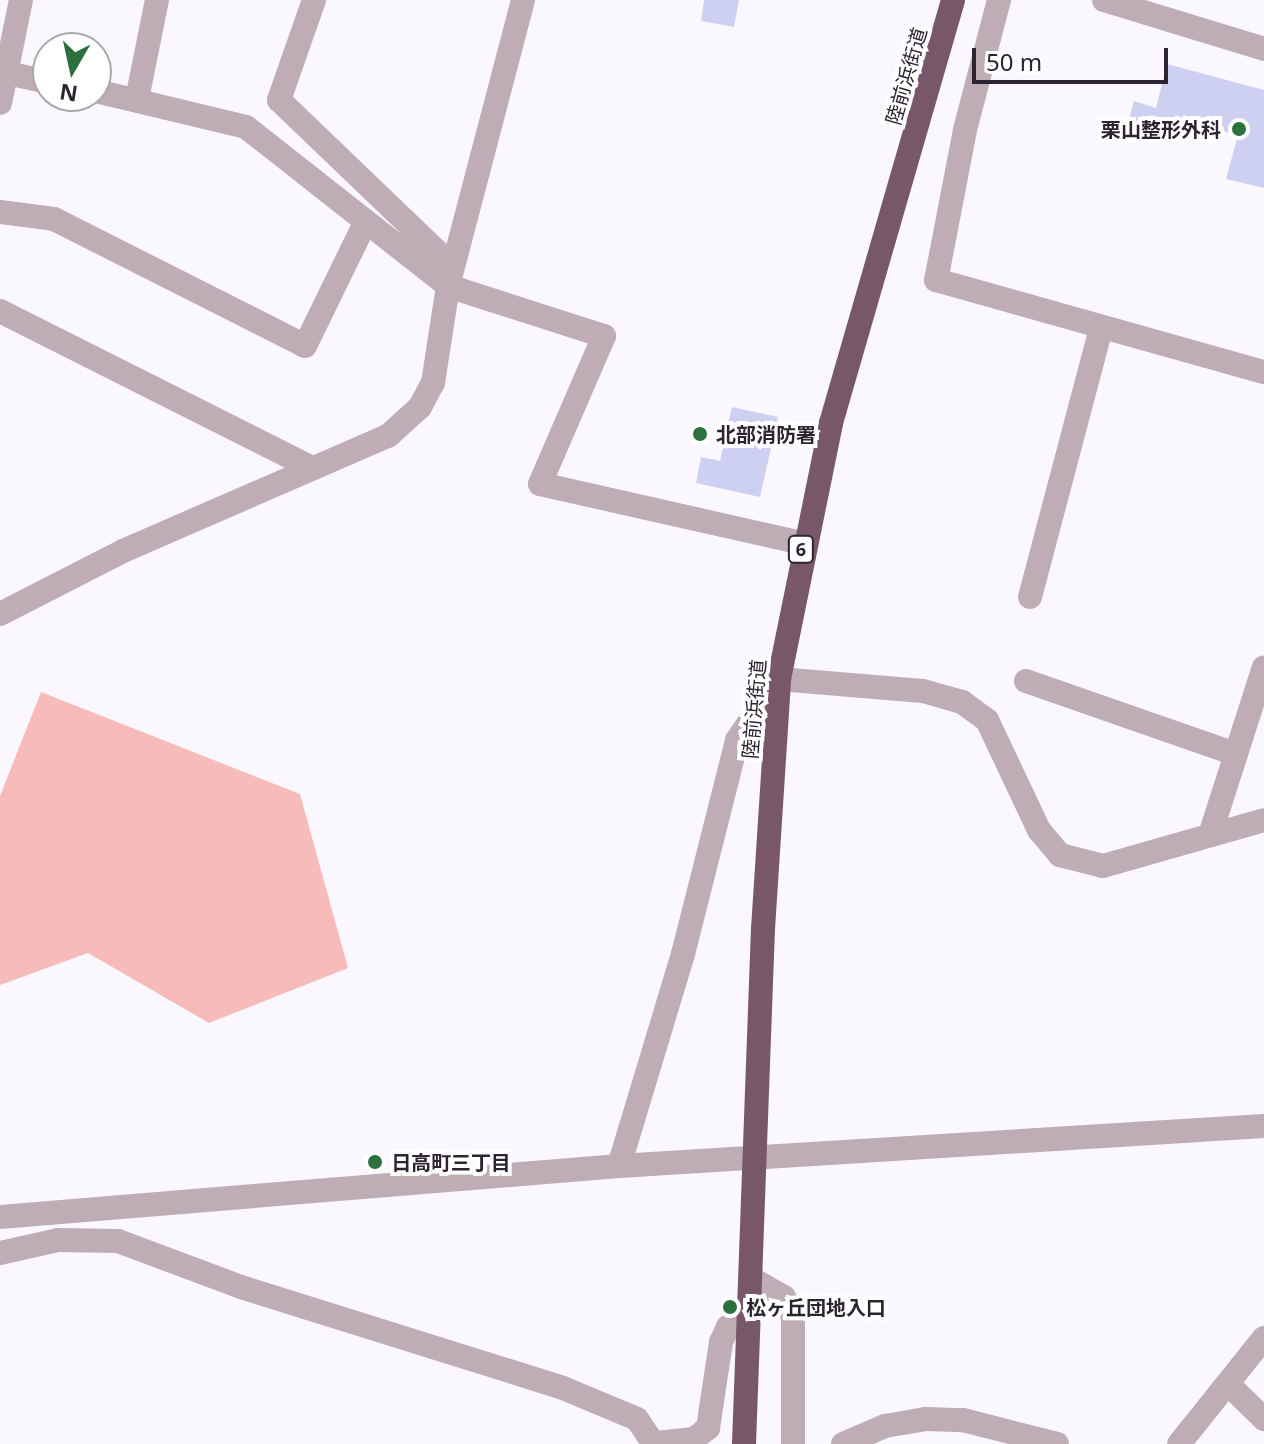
<!DOCTYPE html>
<html>
<head>
<meta charset="utf-8">
<style>
  body { margin:0 }
  #map { position:relative; width:1264px; height:1444px; overflow:hidden; background:#fbf7fe; font-family:"Noto Sans","Noto Sans JP",sans-serif }
  div>[style] { position:absolute }
  .green>* { inset:0; background:#f7bcb9 }
  .building>* { inset:0; background:#ced0f1 }
  .minor>* { height:24px; margin:-12px; padding:0 12px; transform-origin:12px; border-radius:12px; background:#beadb5 }
  .highway>* { height:24px; margin:-12px; padding:0 12px; transform-origin:12px; border-radius:12px; background:#785868 }
  .dots>* { width:22px; height:22px; translate:-50% -50%; box-sizing:border-box; border:4px solid #fff; border-radius:50% }
  span { translate:-50% -50%; white-space:nowrap; text-align:center; line-height:1.15; -webkit-text-stroke:8px #fff; paint-order:stroke }
  .shield-label span { padding:2px 6px; background:#fff; border:2px solid; border-radius:6px; -webkit-text-stroke-width:0 }
  .shield-label { font-size:18px; color:#2c2430; font-weight:700 }
  .street-label { font-size:20px; color:#2c2430 }
  .poi-label { font-size:20px; color:#2c2430; font-weight:700 }
  .right { translate:-100% -50%; text-align:right }
  .left { translate:0 -50%; text-align:left }
  .north { position:absolute; left:32px; top:32px; width:80px; height:80px; box-sizing:border-box; background:#fff; border:2px solid #aba7ac; border-radius:50%; rotate:189deg; font-size:22px; font-weight:700; line-height:32px; text-align:center; color:#2c2430 }
  .north::after { content:''; display:block; margin:auto; width:28px; height:36px; background:#2c713d; clip-path:polygon(50% 0,100% 100%,50% 72%,0 100%) }
  .scale { position:absolute; left:972px; top:48px; width:196px; height:36px; box-sizing:border-box; border:4px solid #2c2430; border-top:0; padding-left:10px; font-size:24px; line-height:28px; white-space:nowrap; color:#2c2430; -webkit-text-stroke:6px #fff; paint-order:stroke }
</style>
</head>
<body>
<div id="map">
  <div class="green">
    <div style="clip-path:polygon(41px 692px,300px 794px,348px 968px,209px 1023px,88px 953px,0 985px,0 796px)"></div>
  </div>
  <div class="building">
    <div style="clip-path:polygon(704px 0,739px 0,734px 27px,701px 21px)"></div>
    <div style="clip-path:polygon(1167px 64px,1264px 90px,1264px 188px,1226px 179px,1238px 135px,1176px 118px,1171px 135px,1128px 123px,1134px 101px,1156px 108px)"></div>
    <div style="clip-path:polygon(732px 407px,778px 417px,760px 497px,696px 483px,701px 457px,720px 461px)"></div>
  </div>
  <div class="minor">
    <div style="left:314px;top:0;width:106px;rotate:109.3deg"></div>
    <div style="left:279px;top:100px;width:241px;rotate:43.8deg"></div>
    <div style="left:999px;top:0;width:134px;rotate:104.7deg"></div>
    <div style="left:965px;top:130px;width:153px;rotate:100.9deg"></div>
    <div style="left:936px;top:280px;width:341px;rotate:15.7deg"></div>
    <div style="left:1104px;top:0;width:167px;rotate:17deg"></div>
    <div style="left:7px;top:73px;width:42px;rotate:12.4deg"></div>
    <div style="left:96px;top:91px;width:154px;rotate:13.5deg"></div>
    <div style="left:246px;top:127px;width:257px;rotate:38.2deg"></div>
    <div style="left:448px;top:286px;width:164px;rotate:17.8deg"></div>
    <div style="left:604px;top:336px;width:161px;rotate:113.4deg"></div>
    <div style="left:540px;top:484px;width:269px;rotate:12.7deg"></div>
    <div style="left:137px;top:99px;width:101px;rotate:-78.6deg"></div>
    <div style="left:0;top:103px;width:105px;rotate:-78.5deg"></div>
    <div style="left:0;top:212px;width:54px;rotate:7.4deg"></div>
    <div style="left:54px;top:219px;width:281px;rotate:26.8deg"></div>
    <div style="left:305px;top:346px;width:135px;rotate:-64deg"></div>
    <div style="left:0;top:311px;width:347px;rotate:26.7deg"></div>
    <div style="left:1030px;top:597px;width:278px;rotate:-75.2deg"></div>
    <div style="left:0;top:614px;width:138px;rotate:-27.1deg"></div>
    <div style="left:123px;top:551px;width:289px;rotate:-23.5deg"></div>
    <div style="left:388px;top:436px;width:43px;rotate:-42.2deg"></div>
    <div style="left:420px;top:407px;width:27px;rotate:-62deg"></div>
    <div style="left:433px;top:383px;width:98px;rotate:-81.2deg"></div>
    <div style="left:448px;top:286px;width:296px;rotate:-75.3deg"></div>
    <div style="left:1026px;top:681px;width:222px;rotate:19.2deg"></div>
    <div style="left:1210px;top:835px;width:176px;rotate:-72.2deg"></div>
    <div style="left:619px;top:1166px;width:221px;rotate:-73.2deg"></div>
    <div style="left:683px;top:954px;width:221px;rotate:-75.8deg"></div>
    <div style="left:737px;top:740px;width:74px;rotate:-55.5deg"></div>
    <div style="left:779px;top:679px;width:144px;rotate:4.8deg"></div>
    <div style="left:923px;top:691px;width:41px;rotate:15.8deg"></div>
    <div style="left:962px;top:702px;width:31px;rotate:36deg"></div>
    <div style="left:987px;top:720px;width:122px;rotate:64.7deg"></div>
    <div style="left:1039px;top:830px;width:33px;rotate:50deg"></div>
    <div style="left:1060px;top:855px;width:44px;rotate:14.3deg"></div>
    <div style="left:1103px;top:866px;width:167px;rotate:-15.9deg"></div>
    <div style="left:0;top:1217px;width:621px;rotate:-4.71deg"></div>
    <div style="left:619px;top:1166px;width:646px;rotate:-3.55deg"></div>
    <div style="left:0;top:1253px;width:59px;rotate:-12.6deg"></div>
    <div style="left:58px;top:1240px;width:60px;rotate:1deg"></div>
    <div style="left:118px;top:1241px;width:131px;rotate:20.5deg"></div>
    <div style="left:241px;top:1287px;width:337px;rotate:17.4deg"></div>
    <div style="left:563px;top:1388px;width:80px;rotate:22.7deg"></div>
    <div style="left:637px;top:1419px;width:30px;rotate:56deg"></div>
    <div style="left:754px;top:1280px;width:34px;rotate:30deg"></div>
    <div style="left:784px;top:1297px;width:22px;rotate:66deg"></div>
    <div style="left:793px;top:1317px;width:127px;rotate:90deg"></div>
    <div style="left:1229px;top:1385px;width:49px;rotate:44.2deg"></div>
    <div style="left:656px;top:1443px;width:38px;rotate:-6deg"></div>
    <div style="left:694px;top:1439px;width:18px;rotate:-38deg"></div>
    <div style="left:708px;top:1428px;width:87px;rotate:-81.4deg"></div>
    <div style="left:721px;top:1342px;width:17px;rotate:-65deg"></div>
    <div style="left:728px;top:1327px;width:29px;rotate:-31deg"></div>
    <div style="left:843px;top:1444px;width:46px;rotate:-23.2deg"></div>
    <div style="left:885px;top:1426px;width:42px;rotate:-9.7deg"></div>
    <div style="left:926px;top:1419px;width:37px;rotate:2deg"></div>
    <div style="left:963px;top:1420px;width:97px;rotate:14.3deg"></div>
    <div style="left:1179px;top:1444px;width:136px;rotate:-51.3deg"></div>
  </div>
  <div class="highway">
    <div style="left:744px;top:1444px;width:515px;rotate:-87.89deg"></div>
    <div style="left:763px;top:929px;width:251px;rotate:-86.3deg"></div>
    <div style="left:779px;top:679px;width:261px;rotate:-78.5deg"></div>
    <div style="left:831px;top:423px;width:440px;rotate:-73.9deg"></div>
  </div>
  <div class="dots">
    <div style="left:1239px;top:129px;background:#2c713d"></div>
    <div style="left:700px;top:434px;background:#2c713d"></div>
    <div style="left:375px;top:1162px;background:#2c713d"></div>
    <div style="left:730px;top:1307px;background:#2c713d"></div>
  </div>
  <div class="shield-label">
    <span style="left:801px;top:549px">6</span>
  </div>
  <div class="street-label">
    <span style="left:906px;top:76px;rotate:-74deg">陸前浜街道</span>
    <span style="left:754px;top:709px;rotate:-85deg">陸前浜街道</span>
  </div>
  <div class="poi-label">
    <span class="right" style="left:1221px;top:129px">栗山整形外科</span>
    <span class="left" style="left:716px;top:434px">北部消防署</span>
    <span class="left" style="left:391px;top:1162px">日高町三丁目</span>
    <span class="left" style="left:746px;top:1307px">松ヶ丘団地入口</span>
  </div>
  <div class="north">N</div>
  <div class="scale">50 m</div>
</div>
</body>
</html>
